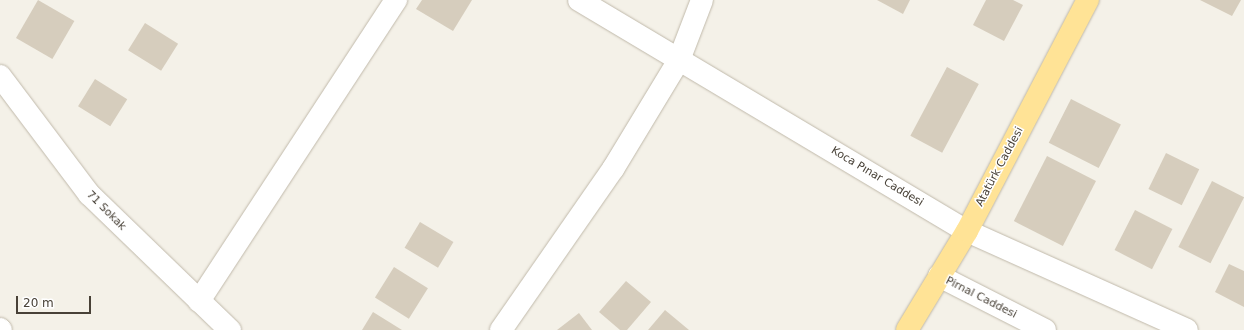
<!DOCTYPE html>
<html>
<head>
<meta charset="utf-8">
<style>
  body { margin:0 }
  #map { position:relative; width:1244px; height:330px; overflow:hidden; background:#f4f1e8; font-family:"DejaVu Sans",sans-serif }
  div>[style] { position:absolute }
  .building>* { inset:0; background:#d6cdbd; transform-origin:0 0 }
  .roads { filter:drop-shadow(0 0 1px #c0b9aa) drop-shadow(0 0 1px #c0b9aa) }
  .minor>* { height:22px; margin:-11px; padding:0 11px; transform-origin:11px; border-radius:11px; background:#fff }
  .tertiary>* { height:22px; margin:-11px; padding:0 11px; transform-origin:11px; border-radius:11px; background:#fff }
  .primary>* { height:22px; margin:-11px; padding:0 11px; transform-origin:11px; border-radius:11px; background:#ffe396 }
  span { translate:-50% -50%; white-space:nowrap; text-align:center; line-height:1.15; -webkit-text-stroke:3px #fff; paint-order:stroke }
  .street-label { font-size:11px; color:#484137 }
  .scale { position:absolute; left:16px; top:296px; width:75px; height:18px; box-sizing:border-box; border:2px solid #484137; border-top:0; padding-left:5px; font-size:12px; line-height:14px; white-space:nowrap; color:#484137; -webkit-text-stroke:3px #fff; paint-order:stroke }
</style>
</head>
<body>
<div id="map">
  <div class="building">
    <div style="left:38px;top:0;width:42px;height:44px;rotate:30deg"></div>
    <div style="clip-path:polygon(422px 0,472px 0,453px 31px,416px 9px)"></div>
    <div style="clip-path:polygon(877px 0,910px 0,903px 14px)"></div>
    <div style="clip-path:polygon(986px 0,1013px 0,1023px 5px,1004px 41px,973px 25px)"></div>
    <div style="clip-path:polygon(1200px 0,1241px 0,1232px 16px)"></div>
    <div style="left:145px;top:23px;width:39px;height:32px;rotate:32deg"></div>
    <div style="left:947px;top:67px;width:36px;height:78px;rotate:28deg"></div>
    <div style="left:95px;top:79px;width:38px;height:32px;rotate:32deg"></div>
    <div style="left:1071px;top:99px;width:56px;height:49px;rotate:27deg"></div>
    <div style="left:1166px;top:153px;width:37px;height:40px;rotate:26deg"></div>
    <div style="left:1047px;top:156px;width:55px;height:73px;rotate:27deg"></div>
    <div style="left:1212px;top:181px;width:36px;height:74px;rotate:27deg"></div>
    <div style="left:1135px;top:210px;width:42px;height:45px;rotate:27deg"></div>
    <div style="left:420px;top:222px;width:39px;height:30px;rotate:31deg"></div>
    <div style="clip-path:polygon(1229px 264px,1244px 271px,1244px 307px,1215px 292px)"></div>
    <div style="left:394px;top:267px;width:40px;height:36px;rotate:32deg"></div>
    <div style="clip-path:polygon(626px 281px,651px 302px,627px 330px,620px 330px,599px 312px)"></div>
    <div style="clip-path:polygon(665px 310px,689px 330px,648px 330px)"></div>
    <div style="clip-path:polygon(373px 312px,402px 330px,362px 330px)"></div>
    <div style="clip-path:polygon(579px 313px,592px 330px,557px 330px)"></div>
  </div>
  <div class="roads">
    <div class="minor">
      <div style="left:0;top:76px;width:148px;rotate:53deg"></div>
      <div style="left:89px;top:194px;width:196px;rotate:44deg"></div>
      <div style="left:199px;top:301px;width:360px;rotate:-56.8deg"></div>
      <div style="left:0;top:329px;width:1px;rotate:45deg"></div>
      <div style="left:501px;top:330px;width:196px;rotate:-55.2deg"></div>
      <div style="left:613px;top:169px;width:127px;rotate:-58.8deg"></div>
      <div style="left:679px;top:60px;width:64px;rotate:-69deg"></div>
    </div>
    <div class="tertiary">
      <div style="left:579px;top:0;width:452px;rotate:30.8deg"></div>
      <div style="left:967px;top:231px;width:241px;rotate:24.2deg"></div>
      <div style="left:939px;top:276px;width:119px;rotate:27deg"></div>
    </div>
    <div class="primary">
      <div style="left:907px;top:330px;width:116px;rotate:-58.8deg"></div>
      <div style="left:967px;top:231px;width:261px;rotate:-62.4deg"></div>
    </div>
  </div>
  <div class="street-label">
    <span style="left:1000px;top:167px;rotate:-62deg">Atatürk Caddesi</span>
    <span style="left:877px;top:177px;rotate:31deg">Koca Pınar Caddesi</span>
    <span style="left:106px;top:211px;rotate:45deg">71 Sokak</span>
    <span style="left:981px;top:298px;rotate:27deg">Pirnal Caddesi</span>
  </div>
  <div class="scale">20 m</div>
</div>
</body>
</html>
